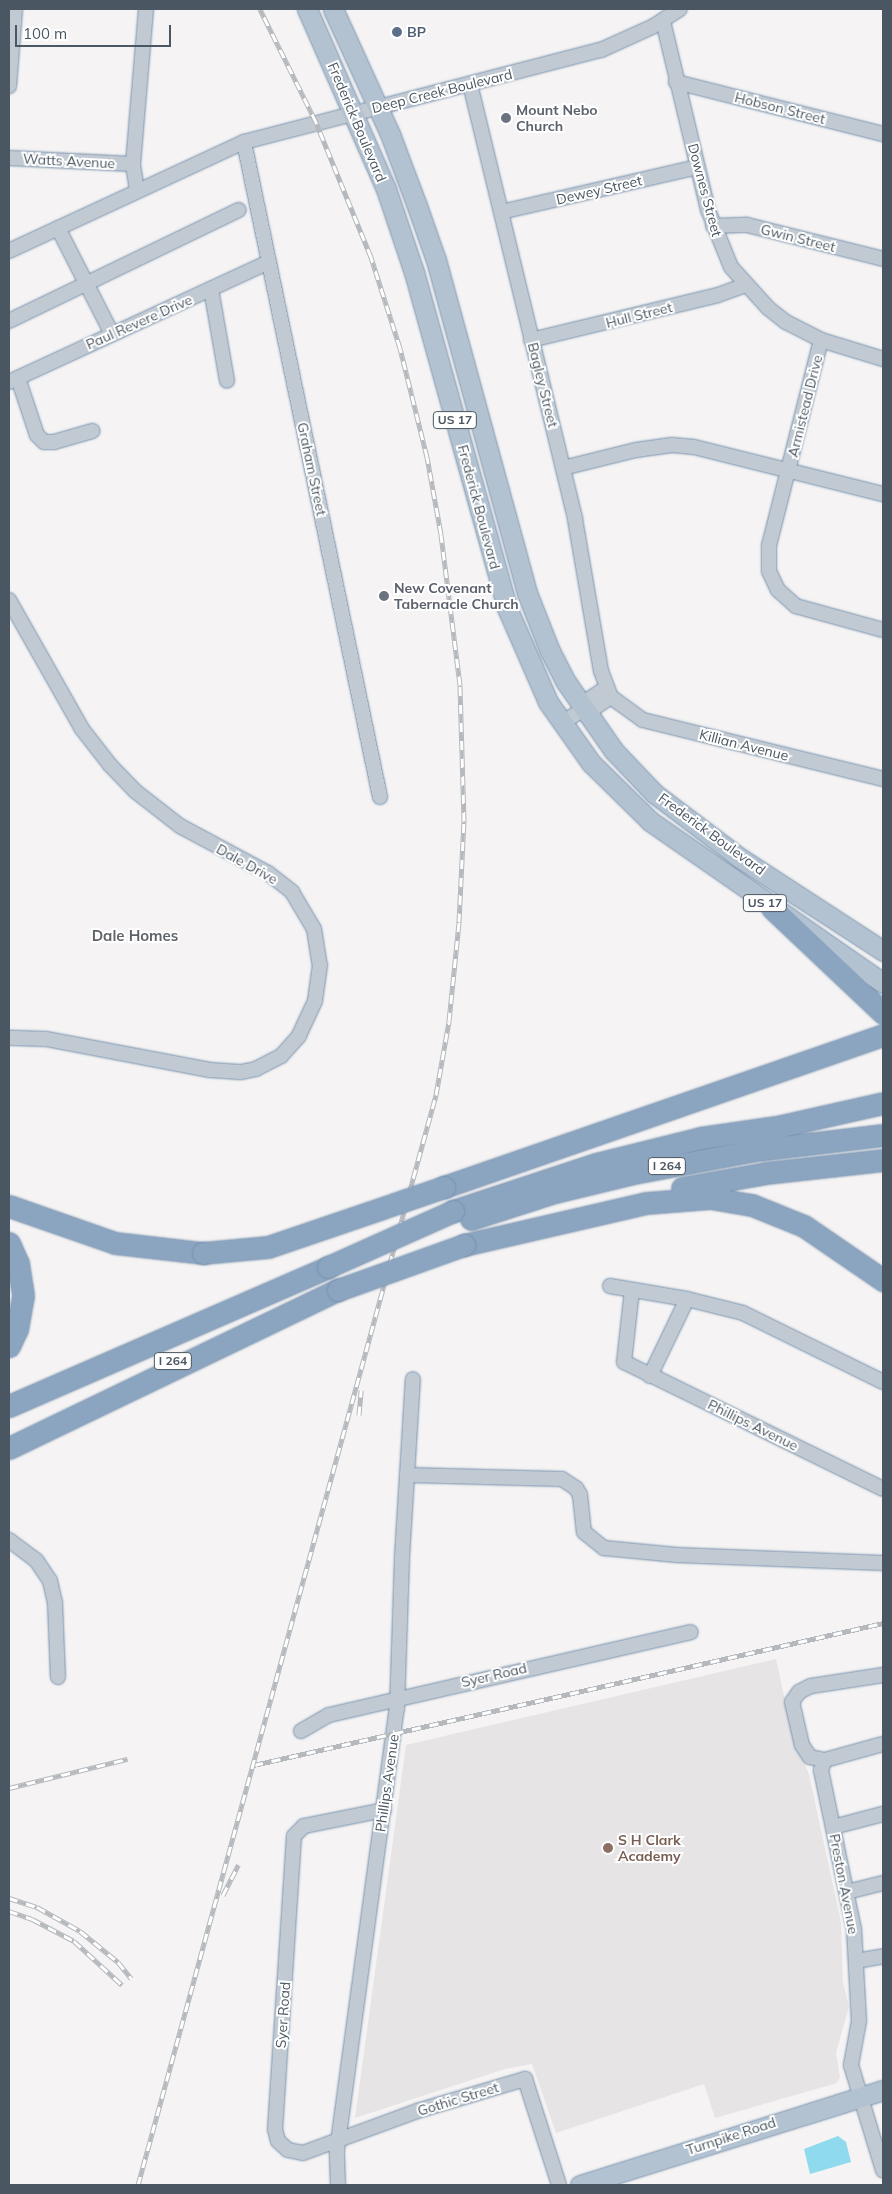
<!DOCTYPE html>
<html>
<head>
<meta charset="utf-8">
<style>
  body { margin:0 }
  #map { position:relative; width:892px; height:2194px; overflow:hidden; background:#f5f3f3; font-family:Mulish,sans-serif }
  div>[style] { position:absolute }
  .education>* { inset:0; background:#e6e4e5 }
  .water>* { inset:0; background:#90daee }
  .roads { filter:drop-shadow(0 0 1px #7690ad) drop-shadow(0 0 1px #7690ad) }
  .minor>* { height:14px; margin:-7px; padding:0 7px; transform-origin:7px; border-radius:7px; background:#c1cad2 }
  .major>* { height:19px; margin:-9.5px; padding:0 9.5px; transform-origin:9.5px; border-radius:9.5px; background:#b3c2d1 }
  .highway>* { height:21px; margin:-10.5px; padding:0 10.5px; transform-origin:10.5px; border-radius:10.5px; background:#8ba5c1 }
  .rail>* { height:5px; margin-top:-2.5px; transform-origin:0; background:repeating-linear-gradient(90deg,#fff 0 9px,#b5b8bd 0 18px); box-sizing:border-box; border-block:1px solid #b5b8bd }
  .bridges { filter:drop-shadow(0 0 1px #7690ad) drop-shadow(0 0 1px #7690ad) }
  .highway-bridge>* { height:21px; margin:-10.5px; padding:0 10.5px; transform-origin:10.5px; border-radius:10.5px; background:#8ba5c1 }
  .dots>* { width:14px; height:14px; translate:-50% -50%; box-sizing:border-box; border:2px solid #fff; border-radius:50% }
  span { translate:-50% -50%; white-space:nowrap; text-align:center; line-height:1.15; -webkit-text-stroke:4px #fff; paint-order:stroke }
  .shield-label span { padding:1px 4px; background:#fff; border:1px solid; border-radius:4px; -webkit-text-stroke-width:0 }
  .shield-label { font-size:12px; color:#4a5661; font-weight:700 }
  .service-label { font-size:14px; color:#4e5e75; font-weight:700 }
  .left { translate:0 -50%; text-align:left }
  .street-label { font-size:14px; color:#4a5661 }
  .worship-label { font-size:14px; color:#5b616d; font-weight:700 }
  .education-label { font-size:14px; color:#785e54; font-weight:700 }
  .neighbourhood-label { font-size:15px; color:#5f6368; font-weight:700 }
  .frame { position:absolute; inset:0; border:10px solid #4a5661; pointer-events:none }
  .scale { position:absolute; left:15px; top:25px; width:156px; height:22px; box-sizing:border-box; border:2px solid #4a5661; border-top:0; padding-left:6px; font-size:15px; line-height:18px; white-space:nowrap; color:#4a5661; -webkit-text-stroke:4px #fff; paint-order:stroke }
</style>
</head>
<body>
<div id="map">
  <div class="education">
    <div style="clip-path:polygon(776px 1659px,794px 1741px,809px 1774px,841px 1922px,843px 1983px,849px 2006px,836px 2053px,840px 2077px,837px 2083px,715px 2118px,704px 2084px,556px 2133px,532px 2064px,505px 2069px,355px 2118px,406px 1745px)"></div>
  </div>
  <div class="water">
    <div style="clip-path:polygon(838px 2136px,846px 2142px,851px 2162px,810px 2174px,804px 2149px)"></div>
  </div>
  <div class="roads">
    <div class="minor">
      <div style="left:663px;top:21px;width:194px;rotate:76.6deg"></div>
      <div style="left:708px;top:210px;width:61px;rotate:68deg"></div>
      <div style="left:731px;top:267px;width:55px;rotate:47.9deg"></div>
      <div style="left:768px;top:308px;width:23px;rotate:38deg"></div>
      <div style="left:786px;top:322px;width:39px;rotate:27deg"></div>
      <div style="left:821px;top:340px;width:65px;rotate:17deg"></div>
      <div style="left:676px;top:82px;width:213px;rotate:14.1deg"></div>
      <div style="left:470px;top:84px;width:447px;rotate:76.4deg"></div>
      <div style="left:575px;top:519px;width:154px;rotate:80.3deg"></div>
      <div style="left:601px;top:671px;width:28px;rotate:69deg"></div>
      <div style="left:611px;top:697px;width:39px;rotate:36deg"></div>
      <div style="left:643px;top:720px;width:247px;rotate:13.8deg"></div>
      <div style="left:9px;top:86px;width:77px;rotate:-85.5deg"></div>
      <div style="left:244px;top:142px;width:669px;rotate:78.27deg"></div>
      <div style="left:9px;top:158px;width:124px;rotate:2.8deg"></div>
      <div style="left:137px;top:190px;width:26px;rotate:-99deg"></div>
      <div style="left:133px;top:164px;width:156px;rotate:-85.2deg"></div>
      <div style="left:501px;top:212px;width:201px;rotate:-12.9deg"></div>
      <div style="left:713px;top:226px;width:34px;rotate:-2deg"></div>
      <div style="left:747px;top:225px;width:140px;rotate:14deg"></div>
      <div style="left:58px;top:228px;width:119px;rotate:63deg"></div>
      <div style="left:9px;top:251px;width:259px;rotate:-24.9deg"></div>
      <div style="left:244px;top:142px;width:369px;rotate:-14.5deg"></div>
      <div style="left:601px;top:50px;width:56px;rotate:-24.3deg"></div>
      <div style="left:652px;top:27px;width:33px;rotate:-33deg"></div>
      <div style="left:211px;top:289px;width:93px;rotate:80.1deg"></div>
      <div style="left:9px;top:321px;width:255px;rotate:-25.8deg"></div>
      <div style="left:531px;top:340px;width:192px;rotate:-13.5deg"></div>
      <div style="left:718px;top:295px;width:29px;rotate:-20deg"></div>
      <div style="left:821px;top:340px;width:212px;rotate:104.2deg"></div>
      <div style="left:769px;top:546px;width:25px;rotate:90deg"></div>
      <div style="left:769px;top:571px;width:21px;rotate:65deg"></div>
      <div style="left:778px;top:590px;width:24px;rotate:42deg"></div>
      <div style="left:796px;top:606px;width:90px;rotate:15.4deg"></div>
      <div style="left:18px;top:378px;width:60px;rotate:71.6deg"></div>
      <div style="left:37px;top:435px;width:10px;rotate:45deg"></div>
      <div style="left:44px;top:442px;width:10px"></div>
      <div style="left:54px;top:442px;width:40px;rotate:-16deg"></div>
      <div style="left:9px;top:382px;width:286px;rotate:-24.8deg"></div>
      <div style="left:563px;top:468px;width:75px;rotate:-13.9deg"></div>
      <div style="left:636px;top:450px;width:36px;rotate:-8deg"></div>
      <div style="left:672px;top:445px;width:22px;rotate:5deg"></div>
      <div style="left:694px;top:447px;width:195px;rotate:14deg"></div>
      <div style="left:9px;top:600px;width:148px;rotate:60.5deg"></div>
      <div style="left:82px;top:729px;width:46px;rotate:52.1deg"></div>
      <div style="left:110px;top:765px;width:36px;rotate:46deg"></div>
      <div style="left:135px;top:791px;width:57px;rotate:37.9deg"></div>
      <div style="left:180px;top:826px;width:100px;rotate:28.1deg"></div>
      <div style="left:268px;top:873px;width:31px;rotate:38deg"></div>
      <div style="left:292px;top:892px;width:43px;rotate:59.3deg"></div>
      <div style="left:314px;top:929px;width:36px;rotate:81deg"></div>
      <div style="left:320px;top:965px;width:36px;rotate:98deg"></div>
      <div style="left:315px;top:1001px;width:38px;rotate:115deg"></div>
      <div style="left:299px;top:1036px;width:27px;rotate:132deg"></div>
      <div style="left:281px;top:1056px;width:28px;rotate:153deg"></div>
      <div style="left:256px;top:1069px;width:16px;rotate:169deg"></div>
      <div style="left:240px;top:1072px;width:30px;rotate:-176deg"></div>
      <div style="left:210px;top:1070px;width:167px;rotate:-169.3deg"></div>
      <div style="left:46px;top:1039px;width:37px;rotate:-178deg"></div>
      <div style="left:583px;top:709px;width:7px;rotate:16deg"></div>
      <div style="left:590px;top:711px;width:25px;rotate:-34deg"></div>
      <div style="left:561px;top:724px;width:27px;rotate:-34deg"></div>
      <div style="left:583px;top:709px;width:9px;rotate:-69deg"></div>
      <div style="left:586px;top:701px;width:24px;rotate:-33deg"></div>
      <div style="left:610px;top:1286px;width:78px;rotate:9.6deg"></div>
      <div style="left:687px;top:1299px;width:58px;rotate:14deg"></div>
      <div style="left:743px;top:1313px;width:156px;rotate:26.2deg"></div>
      <div style="left:632px;top:1290px;width:72px;rotate:96.3deg"></div>
      <div style="left:624px;top:1362px;width:288px;rotate:26.1deg"></div>
      <div style="left:650px;top:1376px;width:85px;rotate:-64.3deg"></div>
      <div style="left:407px;top:1475px;width:155px;rotate:1.5deg"></div>
      <div style="left:562px;top:1479px;width:17px;rotate:33deg"></div>
      <div style="left:576px;top:1488px;width:8px;rotate:60deg"></div>
      <div style="left:580px;top:1495px;width:37px;rotate:84deg"></div>
      <div style="left:584px;top:1532px;width:26px;rotate:39deg"></div>
      <div style="left:604px;top:1548px;width:73px;rotate:5.5deg"></div>
      <div style="left:677px;top:1555px;width:206px;rotate:2.2deg"></div>
      <div style="left:9px;top:1540px;width:34px;rotate:37deg"></div>
      <div style="left:36px;top:1560px;width:25px;rotate:56deg"></div>
      <div style="left:50px;top:1581px;width:23px;rotate:77deg"></div>
      <div style="left:55px;top:1603px;width:74px;rotate:87.7deg"></div>
      <div style="left:301px;top:1731px;width:32px;rotate:-30deg"></div>
      <div style="left:329px;top:1715px;width:371px;rotate:-12.9deg"></div>
      <div style="left:825px;top:1760px;width:11px;rotate:112deg"></div>
      <div style="left:821px;top:1770px;width:162px;rotate:78.3deg"></div>
      <div style="left:854px;top:1929px;width:92px;rotate:86.9deg"></div>
      <div style="left:859px;top:2021px;width:45px;rotate:100.3deg"></div>
      <div style="left:851px;top:2065px;width:110px;rotate:73.1deg"></div>
      <div style="left:825px;top:1760px;width:15px;rotate:-169deg"></div>
      <div style="left:810px;top:1757px;width:14px;rotate:-124deg"></div>
      <div style="left:802px;top:1745px;width:44px;rotate:-103.1deg"></div>
      <div style="left:792px;top:1702px;width:12px;rotate:-55deg"></div>
      <div style="left:799px;top:1692px;width:13px;rotate:-27deg"></div>
      <div style="left:811px;top:1686px;width:73px;rotate:-8.7deg"></div>
      <div style="left:825px;top:1760px;width:60px;rotate:-15.4deg"></div>
      <div style="left:384px;top:1810px;width:82px;rotate:168.7deg"></div>
      <div style="left:304px;top:1826px;width:14px;rotate:135deg"></div>
      <div style="left:294px;top:1836px;width:294px;rotate:93.7deg"></div>
      <div style="left:275px;top:2129px;width:12px;rotate:76deg"></div>
      <div style="left:278px;top:2141px;width:13px;rotate:42deg"></div>
      <div style="left:288px;top:2150px;width:15px;rotate:11deg"></div>
      <div style="left:303px;top:2153px;width:121px;rotate:-20.2deg"></div>
      <div style="left:417px;top:2111px;width:113px;rotate:-16.5deg"></div>
      <div style="left:525px;top:2079px;width:111px;rotate:72.2deg"></div>
      <div style="left:833px;top:1827px;width:52px;rotate:-14.6deg"></div>
      <div style="left:847px;top:1892px;width:37px;rotate:-14deg"></div>
      <div style="left:856px;top:1961px;width:27px;rotate:-10deg"></div>
      <div style="left:338px;top:2185px;width:35px;rotate:-92deg"></div>
      <div style="left:337px;top:2150px;width:445px;rotate:-82.3deg"></div>
      <div style="left:397px;top:1709px;width:152px;rotate:-88.1deg"></div>
      <div style="left:402px;top:1557px;width:178px;rotate:-86.5deg"></div>
    </div>
    <div class="major">
      <div style="left:307px;top:9px;width:197px;rotate:66.3deg"></div>
      <div style="left:386px;top:189px;width:88px;rotate:71.4deg"></div>
      <div style="left:414px;top:272px;width:349px;rotate:74.5deg"></div>
      <div style="left:507px;top:608px;width:103px;rotate:66.4deg"></div>
      <div style="left:548px;top:702px;width:75px;rotate:54.8deg"></div>
      <div style="left:591px;top:763px;width:83px;rotate:44.5deg"></div>
      <div style="left:650px;top:821px;width:284px;rotate:34.8deg"></div>
      <div style="left:333px;top:9px;width:137px;rotate:65.5deg"></div>
      <div style="left:390px;top:134px;width:74px;rotate:69.4deg"></div>
      <div style="left:416px;top:203px;width:60px;rotate:70.7deg"></div>
      <div style="left:436px;top:260px;width:345px;rotate:74.7deg"></div>
      <div style="left:527px;top:593px;width:62px;rotate:68.4deg"></div>
      <div style="left:550px;top:651px;width:35px;rotate:63deg"></div>
      <div style="left:566px;top:682px;width:84px;rotate:55.2deg"></div>
      <div style="left:614px;top:751px;width:59px;rotate:46.4deg"></div>
      <div style="left:655px;top:794px;width:106px;rotate:37deg"></div>
      <div style="left:740px;top:858px;width:171px;rotate:33deg"></div>
      <div style="left:580px;top:2185px;width:318px;rotate:-17.4deg"></div>
    </div>
    <div class="highway">
      <div style="left:772px;top:908px;width:153px;rotate:43.4deg"></div>
      <div style="left:444px;top:1187px;width:465px;rotate:-19.1deg"></div>
      <div style="left:682px;top:1188px;width:85px;rotate:-10.1deg"></div>
      <div style="left:766px;top:1173px;width:118px;rotate:-6.3deg"></div>
      <div style="left:9px;top:1206px;width:112px;rotate:19.2deg"></div>
      <div style="left:115px;top:1243px;width:89px;rotate:6.5deg"></div>
      <div style="left:453px;top:1211px;width:151px;rotate:-18.2deg"></div>
      <div style="left:596px;top:1164px;width:107px;rotate:-14deg"></div>
      <div style="left:700px;top:1138px;width:82px;rotate:-8.4deg"></div>
      <div style="left:781px;top:1126px;width:105px;rotate:-12.7deg"></div>
      <div style="left:471px;top:1219px;width:88px;rotate:-17.8deg"></div>
      <div style="left:555px;top:1192px;width:81px;rotate:-13.5deg"></div>
      <div style="left:634px;top:1173px;width:125px;rotate:-10.6deg"></div>
      <div style="left:757px;top:1150px;width:127px;rotate:-6.8deg"></div>
      <div style="left:9px;top:1243px;width:22px;rotate:66deg"></div>
      <div style="left:18px;top:1263px;width:33px;rotate:81deg"></div>
      <div style="left:23px;top:1296px;width:34px;rotate:100deg"></div>
      <div style="left:17px;top:1329px;width:19px;rotate:115deg"></div>
      <div style="left:464px;top:1245px;width:187px;rotate:-13deg"></div>
      <div style="left:646px;top:1203px;width:64px;rotate:-4.5deg"></div>
      <div style="left:710px;top:1198px;width:43px;rotate:9.5deg"></div>
      <div style="left:752px;top:1205px;width:56px;rotate:22deg"></div>
      <div style="left:804px;top:1226px;width:96px;rotate:34.4deg"></div>
      <div style="left:9px;top:1406px;width:348px;rotate:-23.5deg"></div>
      <div style="left:9px;top:1448px;width:365px;rotate:-25.7deg"></div>
    </div>
  </div>
  <div class="rail">
    <div style="left:359px;top:1415px;width:25px;rotate:-85deg"></div>
    <div style="left:254px;top:1765px;width:645px;rotate:-12.72deg"></div>
    <div style="left:9px;top:1788px;width:122px;rotate:-13.8deg"></div>
    <div style="left:223px;top:1895px;width:34px;rotate:-63deg"></div>
    <div style="left:9px;top:1898px;width:29px;rotate:18deg"></div>
    <div style="left:37px;top:1907px;width:49px;rotate:29.2deg"></div>
    <div style="left:80px;top:1931px;width:49px;rotate:39.2deg"></div>
    <div style="left:118px;top:1962px;width:21px;rotate:51deg"></div>
    <div style="left:9px;top:1911px;width:24px;rotate:19deg"></div>
    <div style="left:32px;top:1919px;width:47px;rotate:27.6deg"></div>
    <div style="left:74px;top:1941px;width:65px;rotate:42.5deg"></div>
    <div style="left:138px;top:2185px;width:1130px;rotate:-74.71deg"></div>
    <div style="left:436px;top:1095px;width:75px;rotate:-80deg"></div>
    <div style="left:449px;top:1021px;width:100px;rotate:-84.2deg"></div>
    <div style="left:459px;top:922px;width:101px;rotate:-87.2deg"></div>
    <div style="left:464px;top:821px;width:136px;rotate:-91.7deg"></div>
    <div style="left:460px;top:685px;width:152px;rotate:-97.2deg"></div>
    <div style="left:441px;top:534px;width:78px;rotate:-100.3deg"></div>
    <div style="left:427px;top:457px;width:112px;rotate:-103.9deg"></div>
    <div style="left:400px;top:348px;width:96px;rotate:-107.7deg"></div>
    <div style="left:371px;top:257px;width:146px;rotate:-112.2deg"></div>
    <div style="left:316px;top:122px;width:126px;rotate:-116.4deg"></div>
  </div>
  <div class="bridges">
    <div class="highway-bridge">
      <div style="left:203px;top:1253px;width:65px;rotate:-5.3deg"></div>
      <div style="left:268px;top:1247px;width:186px;rotate:-18.8deg"></div>
      <div style="left:328px;top:1267px;width:137px;rotate:-24.1deg"></div>
      <div style="left:338px;top:1290px;width:134px;rotate:-19.7deg"></div>
    </div>
  </div>
  <div class="dots">
    <div style="left:397px;top:32px;background:#5c6f8a"></div>
    <div style="left:506px;top:118px;background:#6b7280"></div>
    <div style="left:384px;top:596px;background:#6b7280"></div>
    <div style="left:608px;top:1848px;background:#8d6e63"></div>
  </div>
  <div class="shield-label">
    <span style="left:455px;top:420px">US 17</span>
    <span style="left:765px;top:903px">US 17</span>
    <span style="left:667px;top:1166px">I 264</span>
    <span style="left:173px;top:1361px">I 264</span>
  </div>
  <div class="service-label">
    <span class="left" style="left:407px;top:32px">BP</span>
  </div>
  <div class="street-label">
    <span style="left:442px;top:91px;rotate:-14deg">Deep Creek Boulevard</span>
    <span style="left:780px;top:108px;rotate:14deg">Hobson Street</span>
    <span style="left:357px;top:122px;rotate:67deg">Frederick Boulevard</span>
    <span style="left:69px;top:161px;rotate:3deg">Watts Avenue</span>
    <span style="left:599px;top:190px;rotate:-13deg">Dewey Street</span>
    <span style="left:705px;top:190px;rotate:75deg">Downes Street</span>
    <span style="left:798px;top:238px;rotate:14deg">Gwin Street</span>
    <span style="left:639px;top:315px;rotate:-14deg">Hull Street</span>
    <span style="left:139px;top:322px;rotate:-24deg">Paul Revere Drive</span>
    <span style="left:543px;top:385px;rotate:76deg">Bagley Street</span>
    <span style="left:805px;top:406px;rotate:-76deg">Armistead Drive</span>
    <span style="left:312px;top:469px;rotate:78deg">Graham Street</span>
    <span style="left:479px;top:507px;rotate:75deg">Frederick Boulevard</span>
    <span style="left:744px;top:745px;rotate:14deg">Killian Avenue</span>
    <span style="left:712px;top:834px;rotate:36deg">Frederick Boulevard</span>
    <span style="left:247px;top:864px;rotate:29deg">Dale Drive</span>
    <span style="left:753px;top:1425px;rotate:26deg">Phillips Avenue</span>
    <span style="left:494px;top:1675px;rotate:-13deg">Syer Road</span>
    <span style="left:387px;top:1783px;rotate:-82deg">Phillips Avenue</span>
    <span style="left:844px;top:1884px;rotate:79deg">Preston Avenue</span>
    <span style="left:283px;top:2015px;rotate:-86deg">Syer Road</span>
    <span style="left:458px;top:2099px;rotate:-17deg">Gothic Street</span>
    <span style="left:731px;top:2136px;rotate:-18deg">Turnpike Road</span>
  </div>
  <div class="worship-label">
    <span class="left" style="left:516px;top:118px">Mount Nebo<br>Church</span>
    <span class="left" style="left:394px;top:596px">New Covenant<br>Tabernacle Church</span>
  </div>
  <div class="education-label">
    <span class="left" style="left:618px;top:1848px">S H Clark<br>Academy</span>
  </div>
  <div class="neighbourhood-label">
    <span style="left:135px;top:936px">Dale Homes</span>
  </div>
  <div class="frame"></div>
  <div class="scale">100 m</div>
</div>
</body>
</html>
